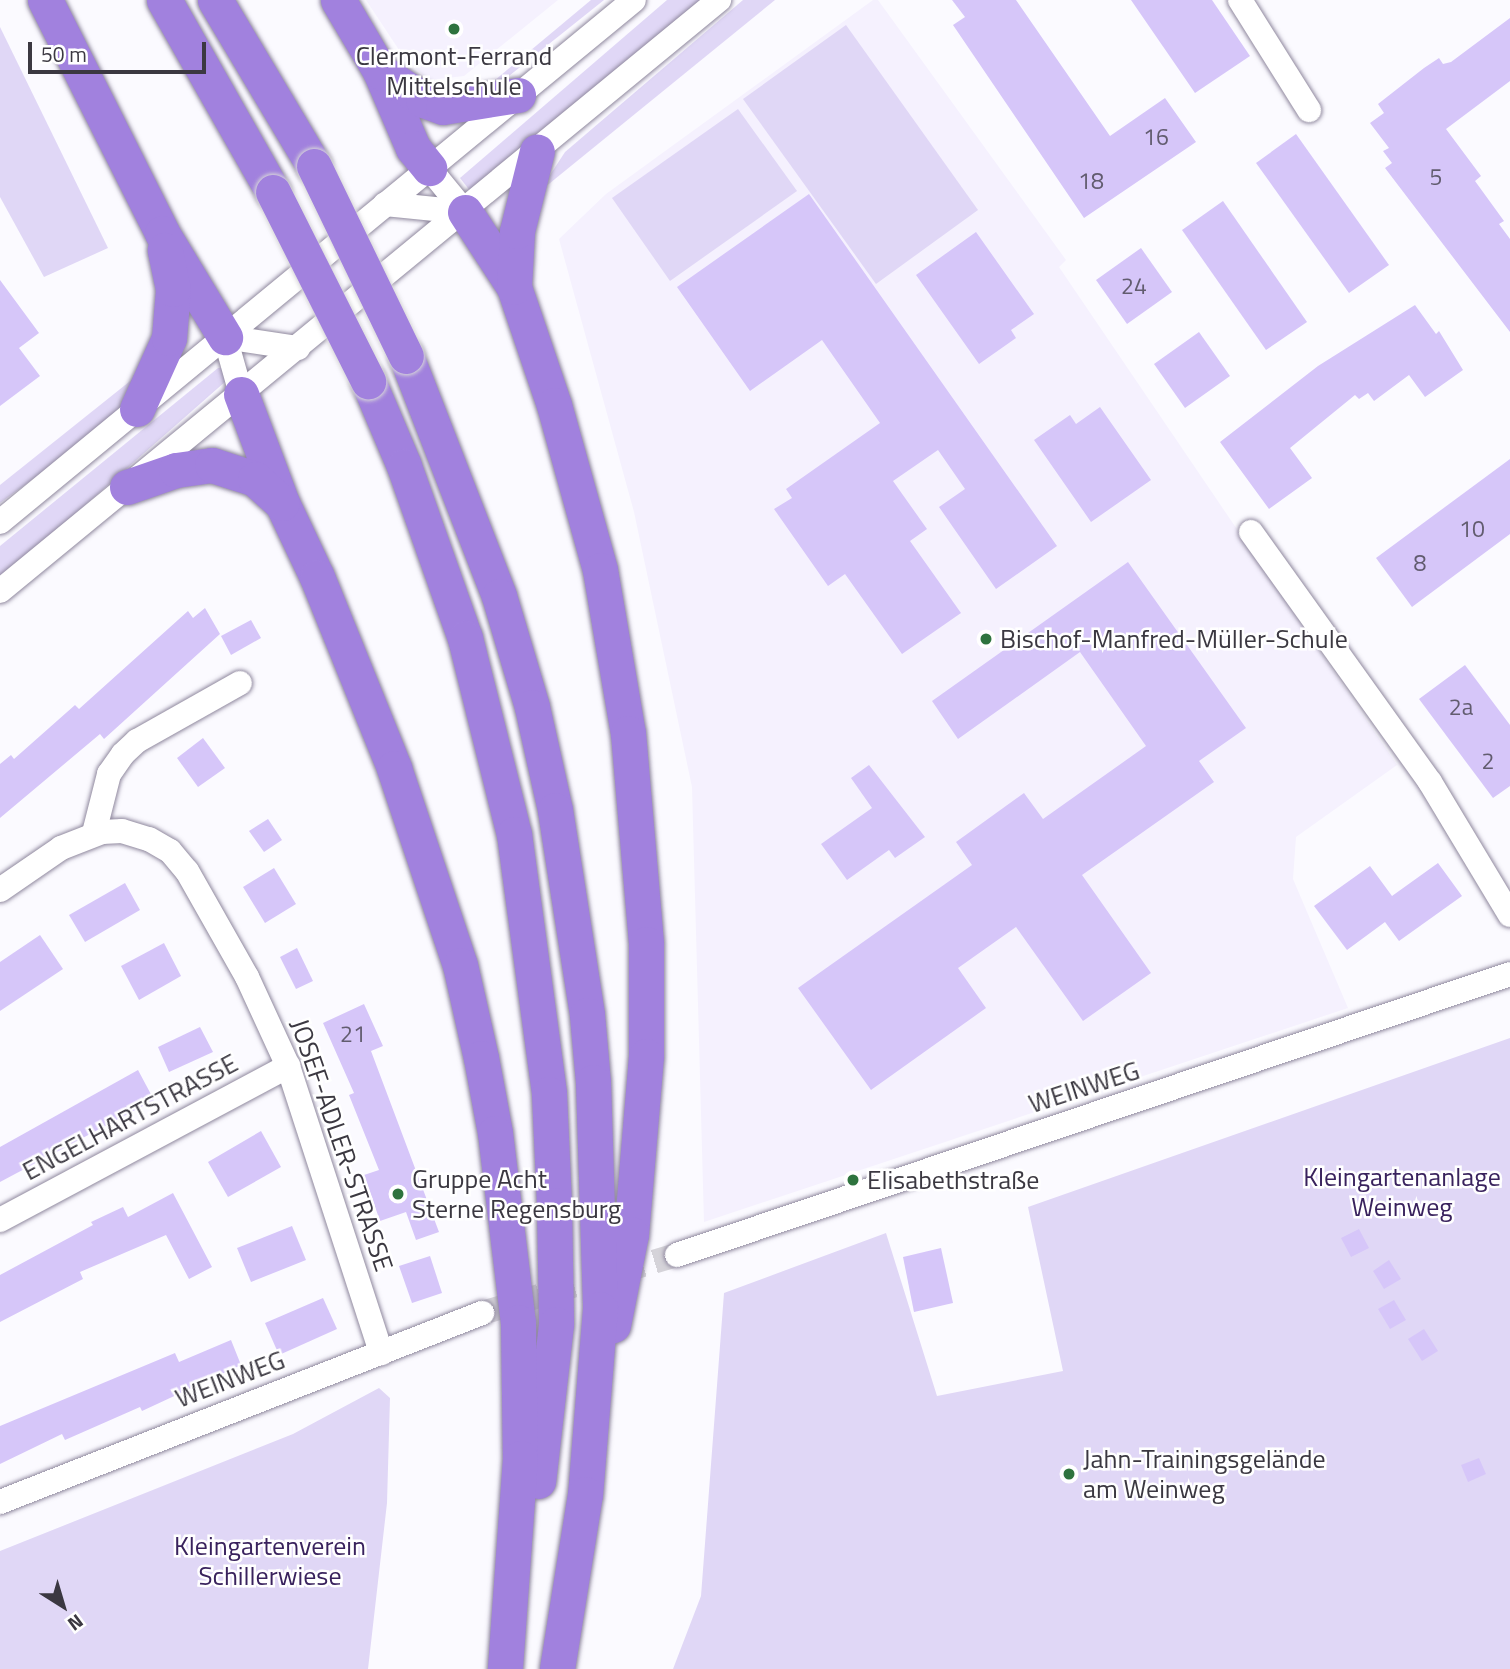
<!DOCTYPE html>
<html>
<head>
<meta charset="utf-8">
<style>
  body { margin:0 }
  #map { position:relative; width:1510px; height:1669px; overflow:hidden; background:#fbfaff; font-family:"Titillium Web",sans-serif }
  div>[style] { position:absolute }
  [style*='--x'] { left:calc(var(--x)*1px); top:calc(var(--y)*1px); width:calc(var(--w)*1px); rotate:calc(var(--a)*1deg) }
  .built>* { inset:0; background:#f5f1fe }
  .green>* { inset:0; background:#e0d7f6 }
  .building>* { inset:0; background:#d6c6f9 }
  .minor-tunnel>* { height:24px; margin-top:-12px; transform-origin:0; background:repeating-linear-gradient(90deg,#d5d3d9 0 24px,transparent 0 36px) }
  .roads { filter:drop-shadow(0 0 2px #8f889e) drop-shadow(0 0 2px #8f889e) }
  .minor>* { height:24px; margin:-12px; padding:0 12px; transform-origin:12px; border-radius:12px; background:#fff }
  .highway>* { height:35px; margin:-17.5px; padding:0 17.5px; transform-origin:17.5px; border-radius:17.5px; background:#a181de }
  .bridges { filter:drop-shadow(0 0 2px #d8d7d9) drop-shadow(0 0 2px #d8d7d9) }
  .highway-bridge>* { height:35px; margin:-17.5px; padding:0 17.5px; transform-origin:17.5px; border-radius:17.5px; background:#a181de }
  .dots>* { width:19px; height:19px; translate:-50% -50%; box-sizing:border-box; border:4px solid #fff; border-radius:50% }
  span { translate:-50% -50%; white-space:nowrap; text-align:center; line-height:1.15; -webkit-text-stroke:5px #fff; paint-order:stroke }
  .number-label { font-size:23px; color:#625c6f }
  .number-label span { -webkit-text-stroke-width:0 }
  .poi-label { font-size:26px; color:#3b3841 }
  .left { translate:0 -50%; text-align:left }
  .street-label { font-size:26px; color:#3b3841 }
  .park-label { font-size:26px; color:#39225d }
  .north { position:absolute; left:28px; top:1571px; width:70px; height:70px; -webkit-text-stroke:5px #fff; paint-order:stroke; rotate:143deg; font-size:19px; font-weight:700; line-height:28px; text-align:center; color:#3b3841 }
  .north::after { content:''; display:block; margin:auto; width:24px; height:32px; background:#3b3841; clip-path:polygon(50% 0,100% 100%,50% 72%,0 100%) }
  .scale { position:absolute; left:28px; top:42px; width:178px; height:32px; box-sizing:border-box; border:4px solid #3b3841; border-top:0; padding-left:9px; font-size:21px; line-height:24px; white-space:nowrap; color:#3b3841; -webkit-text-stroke:5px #fff; paint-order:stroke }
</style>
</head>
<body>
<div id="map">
  <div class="built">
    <div style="clip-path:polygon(366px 0,558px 0,464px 76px,429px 80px,405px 59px)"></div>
    <div style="clip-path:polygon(873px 0,878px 0,1066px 260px,1059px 267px,1397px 765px,1296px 837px,1293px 879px,1348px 1008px,704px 1222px,692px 787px,634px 512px,559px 239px,606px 194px)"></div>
  </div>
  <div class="green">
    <div style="clip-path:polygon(591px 0,604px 0,494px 88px,476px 96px)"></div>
    <div style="clip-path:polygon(667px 0,703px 0,471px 192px,460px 178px)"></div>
    <div style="clip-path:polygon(743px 0,775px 0,539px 192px,565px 152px)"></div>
    <div style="clip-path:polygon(846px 25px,978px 210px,876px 284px,743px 99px)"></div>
    <div style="clip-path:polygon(0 27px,108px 248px,44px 277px,0 197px)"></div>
    <div style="clip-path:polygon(738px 109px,797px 191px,670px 281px,612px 198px)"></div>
    <div style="clip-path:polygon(149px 366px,122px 406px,92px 436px,0 503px,0 485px)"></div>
    <div style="clip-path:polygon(218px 368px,224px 368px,226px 381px,0 580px,0 546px)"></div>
    <div style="clip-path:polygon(1510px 1038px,1510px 1669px,673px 1669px,701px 1596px,724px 1293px,886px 1233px,937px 1396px,1063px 1371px,1028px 1207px)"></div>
    <div style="clip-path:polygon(379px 1388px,390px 1398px,387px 1503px,368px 1669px,0 1669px,0 1551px,293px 1434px)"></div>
  </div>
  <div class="building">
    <div style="clip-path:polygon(952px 0,1016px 0,1110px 136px,1165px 98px,1196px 142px,1084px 218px,953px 25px,965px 17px)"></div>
    <div style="clip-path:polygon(1131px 0,1212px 0,1250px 56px,1195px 93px)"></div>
    <div style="clip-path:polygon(1510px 18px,1510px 81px,1446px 129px,1481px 176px,1475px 181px,1504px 221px,1499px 224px,1510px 239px,1510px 332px,1385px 168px,1392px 163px,1383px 151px,1389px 148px,1370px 123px,1384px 113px,1378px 104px,1424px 68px,1439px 58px,1443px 64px,1451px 62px)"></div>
    <div style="clip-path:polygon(1296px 134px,1389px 265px,1349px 293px,1256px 163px)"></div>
    <div style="clip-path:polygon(809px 194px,1057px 546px,996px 589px,939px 507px,965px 489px,938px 450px,893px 481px,927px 529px,910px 541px,961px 613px,902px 654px,845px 574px,828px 586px,774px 509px,792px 498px,786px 489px,880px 423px,822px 340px,750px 391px,677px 287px)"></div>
    <div style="clip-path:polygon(1223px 201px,1307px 322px,1266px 350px,1182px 230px)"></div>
    <div style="clip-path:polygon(976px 232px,1034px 314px,1011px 330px,1016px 338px,979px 364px,916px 275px)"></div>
    <div style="clip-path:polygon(1141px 248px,1172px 292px,1127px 324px,1096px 280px)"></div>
    <div style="clip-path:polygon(0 280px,39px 333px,19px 348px,40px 376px,0 406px)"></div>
    <div style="clip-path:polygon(1415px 305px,1436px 334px,1439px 331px,1463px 370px,1425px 397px,1409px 375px,1374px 401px,1368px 393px,1359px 399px,1355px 395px,1290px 448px,1312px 478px,1269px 509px,1220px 442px,1318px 366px)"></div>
    <div style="clip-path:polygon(1199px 332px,1230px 376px,1185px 408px,1154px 364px)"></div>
    <div style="clip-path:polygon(1100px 407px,1151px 480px,1091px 522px,1034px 440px,1070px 415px,1076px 424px)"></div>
    <div style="clip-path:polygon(1510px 459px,1510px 534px,1412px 607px,1376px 558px)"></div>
    <div style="clip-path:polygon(1128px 562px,1246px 728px,1199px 761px,1214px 782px,1082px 875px,1151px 973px,1083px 1021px,1016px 927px,958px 968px,986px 1008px,871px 1090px,798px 988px,972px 865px,956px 842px,1024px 793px,1043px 819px,1146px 746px,1080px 652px,958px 739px,932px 701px)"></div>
    <div style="clip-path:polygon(205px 608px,220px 634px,104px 739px,100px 734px,0 818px,0 764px,11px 755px,14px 759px,75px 705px,79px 709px,188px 611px,193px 618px)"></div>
    <div style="clip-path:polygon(251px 620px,261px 638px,231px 655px,221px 636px)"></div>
    <div style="clip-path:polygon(1465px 665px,1510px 725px,1510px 786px,1493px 798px,1419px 699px)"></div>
    <div style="clip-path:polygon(203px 738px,225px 768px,198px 787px,177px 758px)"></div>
    <div style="clip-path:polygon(869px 765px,925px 837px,895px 858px,889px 850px,847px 880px,821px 844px,872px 808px,851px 778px)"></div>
    <div style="clip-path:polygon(268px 819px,282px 840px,264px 852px,249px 831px)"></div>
    <div style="clip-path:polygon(1438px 863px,1462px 896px,1399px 941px,1385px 922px,1347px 950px,1314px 906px,1370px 866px,1392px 896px)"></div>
    <div style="clip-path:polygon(274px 868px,296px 904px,265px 923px,243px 887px)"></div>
    <div style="clip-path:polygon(125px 883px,140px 910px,85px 942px,69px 915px)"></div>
    <div style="clip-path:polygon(40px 935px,63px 969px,0 1011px,0 962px)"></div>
    <div style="clip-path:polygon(164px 943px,181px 976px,139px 1000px,121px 966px)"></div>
    <div style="clip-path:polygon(297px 948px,313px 981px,296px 989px,280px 957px)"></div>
    <div style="clip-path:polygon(364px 1004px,383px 1046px,371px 1051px,439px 1232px,416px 1240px,406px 1212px,380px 1221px,364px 1175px,379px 1170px,349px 1095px,354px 1093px,323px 1023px)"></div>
    <div style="clip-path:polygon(200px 1027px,213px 1052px,169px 1072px,158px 1047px)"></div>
    <div style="clip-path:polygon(138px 1070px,154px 1100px,0 1182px,0 1147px)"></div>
    <div style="clip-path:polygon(261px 1131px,281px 1167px,228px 1197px,208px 1162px)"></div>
    <div style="clip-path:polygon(173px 1193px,212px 1267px,189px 1279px,166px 1235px,80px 1272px,83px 1279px,0 1322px,0 1275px,93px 1225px,91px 1222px,123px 1207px,128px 1217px)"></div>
    <div style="clip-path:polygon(292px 1226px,306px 1260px,251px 1282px,237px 1248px)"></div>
    <div style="clip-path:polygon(1359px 1229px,1369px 1248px,1351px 1257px,1341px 1238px)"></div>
    <div style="clip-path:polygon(941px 1248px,953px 1303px,914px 1312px,903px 1257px)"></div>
    <div style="clip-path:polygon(430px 1256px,442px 1293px,412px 1303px,399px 1266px)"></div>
    <div style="clip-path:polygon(1389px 1260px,1401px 1279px,1384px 1289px,1373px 1271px)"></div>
    <div style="clip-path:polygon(323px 1298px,337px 1329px,279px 1355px,265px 1323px)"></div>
    <div style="clip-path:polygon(1394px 1300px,1406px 1320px,1390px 1329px,1378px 1309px)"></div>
    <div style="clip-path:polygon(1424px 1329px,1438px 1351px,1422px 1361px,1408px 1339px)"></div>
    <div style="clip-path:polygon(231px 1340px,241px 1365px,142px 1411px,140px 1407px,65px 1440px,62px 1434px,0 1464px,0 1426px,175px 1353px,179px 1362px)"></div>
    <div style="clip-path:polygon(1479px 1458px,1486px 1474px,1468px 1482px,1461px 1465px)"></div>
  </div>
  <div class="minor-tunnel">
    <div style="--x:482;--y:1313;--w:203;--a:-16.6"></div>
  </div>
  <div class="roads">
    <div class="minor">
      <div style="--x:1240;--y:0;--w:130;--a:57.9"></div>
      <div style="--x:429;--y:168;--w:57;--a:50.7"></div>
      <div style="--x:385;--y:204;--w:80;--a:5.7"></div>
      <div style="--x:225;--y:337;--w:74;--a:8.6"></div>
      <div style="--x:225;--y:337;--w:59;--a:74.3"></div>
      <div style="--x:0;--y:522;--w:821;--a:-39.47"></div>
      <div style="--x:1251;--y:532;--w:307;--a:54.4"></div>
      <div style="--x:1430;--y:782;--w:155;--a:59"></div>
      <div style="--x:0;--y:591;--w:931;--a:-39.42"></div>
      <div style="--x:94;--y:833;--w:61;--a:-75.7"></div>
      <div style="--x:109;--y:774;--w:24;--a:-55"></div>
      <div style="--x:123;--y:754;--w:19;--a:-43"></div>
      <div style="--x:137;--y:741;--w:118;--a:-29.4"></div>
      <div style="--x:0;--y:890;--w:74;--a:-34.5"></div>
      <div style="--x:61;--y:848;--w:44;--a:-21.3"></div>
      <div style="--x:102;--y:832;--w:20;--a:-3"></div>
      <div style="--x:122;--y:831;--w:28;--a:17"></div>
      <div style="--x:149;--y:839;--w:24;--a:30"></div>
      <div style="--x:170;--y:851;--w:26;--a:50"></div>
      <div style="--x:187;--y:871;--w:122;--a:60.5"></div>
      <div style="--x:247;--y:977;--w:98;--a:65.3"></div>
      <div style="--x:288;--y:1066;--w:302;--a:72"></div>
      <div style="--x:0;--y:1220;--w:327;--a:-28.1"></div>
      <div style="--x:677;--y:1255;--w:879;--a:-18.64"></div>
      <div style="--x:0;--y:1502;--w:518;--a:-21.41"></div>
    </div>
    <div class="highway">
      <div style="--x:45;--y:0;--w:261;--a:63.3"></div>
      <div style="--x:162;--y:233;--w:122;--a:58.8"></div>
      <div style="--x:164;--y:0;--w:221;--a:60.4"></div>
      <div style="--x:215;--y:0;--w:193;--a:59.2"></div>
      <div style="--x:338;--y:0;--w:82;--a:59.4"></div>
      <div style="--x:380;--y:71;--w:84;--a:66.8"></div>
      <div style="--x:413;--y:148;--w:26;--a:51"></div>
      <div style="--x:380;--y:71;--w:52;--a:34"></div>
      <div style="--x:423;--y:100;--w:21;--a:19"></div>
      <div style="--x:443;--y:107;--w:76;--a:-9.1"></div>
      <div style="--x:465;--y:212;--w:90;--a:56.8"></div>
      <div style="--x:514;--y:287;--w:125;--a:71.3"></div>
      <div style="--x:554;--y:405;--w:171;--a:74.4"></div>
      <div style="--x:600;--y:570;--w:165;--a:80.3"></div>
      <div style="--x:628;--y:733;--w:212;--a:85.1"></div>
      <div style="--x:646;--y:944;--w:112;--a:90"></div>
      <div style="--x:646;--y:1056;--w:179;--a:94.8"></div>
      <div style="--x:631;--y:1234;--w:93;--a:101.2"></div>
      <div style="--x:514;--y:287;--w:56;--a:-86.9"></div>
      <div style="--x:517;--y:231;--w:82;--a:-76"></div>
      <div style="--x:406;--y:356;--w:257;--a:68.8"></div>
      <div style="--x:499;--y:596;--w:116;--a:73.4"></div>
      <div style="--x:532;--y:707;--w:106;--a:77.4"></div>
      <div style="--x:555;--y:810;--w:207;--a:81.1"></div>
      <div style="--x:587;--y:1015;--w:67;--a:84.9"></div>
      <div style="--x:593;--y:1082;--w:227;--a:88.2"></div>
      <div style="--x:600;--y:1309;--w:186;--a:94.6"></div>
      <div style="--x:585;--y:1494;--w:177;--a:99.1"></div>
      <div style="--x:368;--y:381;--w:92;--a:67"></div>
      <div style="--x:404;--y:466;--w:182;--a:70.5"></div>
      <div style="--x:465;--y:638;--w:202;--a:76"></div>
      <div style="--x:514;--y:834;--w:262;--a:82.3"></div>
      <div style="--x:549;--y:1094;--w:111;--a:87.4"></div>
      <div style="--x:554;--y:1205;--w:119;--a:89"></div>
      <div style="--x:556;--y:1324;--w:158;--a:96.5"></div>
      <div style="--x:241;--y:394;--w:116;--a:69.4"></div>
      <div style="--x:282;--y:503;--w:82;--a:64.7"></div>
      <div style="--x:317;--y:577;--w:206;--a:68"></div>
      <div style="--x:394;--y:768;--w:208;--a:71.5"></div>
      <div style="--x:460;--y:965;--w:95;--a:77.3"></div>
      <div style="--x:481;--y:1058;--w:76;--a:79.4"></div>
      <div style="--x:495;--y:1133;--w:190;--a:83.1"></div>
      <div style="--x:518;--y:1322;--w:136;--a:89.2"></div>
      <div style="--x:520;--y:1458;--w:212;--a:94.1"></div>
      <div style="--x:137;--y:409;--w:78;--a:-65.7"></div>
      <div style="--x:169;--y:338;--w:49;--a:-85.3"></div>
      <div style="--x:173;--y:289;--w:40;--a:-102"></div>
      <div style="--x:127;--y:487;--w:52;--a:-19.1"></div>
      <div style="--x:176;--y:470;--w:36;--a:-8"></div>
      <div style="--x:212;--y:465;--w:45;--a:18"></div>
      <div style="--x:255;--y:479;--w:36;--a:42"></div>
    </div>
  </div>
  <div class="bridges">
    <div class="highway-bridge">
      <div style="--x:314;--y:166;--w:211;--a:64.2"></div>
      <div style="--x:273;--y:192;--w:212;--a:63.3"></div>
    </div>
  </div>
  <div class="dots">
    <div style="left:454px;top:29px;background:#2e733e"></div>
    <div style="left:986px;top:639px;background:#2e733e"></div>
    <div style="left:853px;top:1180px;background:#2e733e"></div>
    <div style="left:398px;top:1194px;background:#2e733e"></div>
    <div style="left:1069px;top:1474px;background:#2e733e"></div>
  </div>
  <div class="number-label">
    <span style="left:1156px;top:137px">16</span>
    <span style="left:1436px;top:177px">5</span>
    <span style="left:1091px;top:181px">18</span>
    <span style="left:1134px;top:286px">24</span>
    <span style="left:1472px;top:529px">10</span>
    <span style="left:1420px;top:563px">8</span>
    <span style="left:1461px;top:707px">2a</span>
    <span style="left:1488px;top:761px">2</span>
    <span style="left:353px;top:1034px">21</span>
  </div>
  <div class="poi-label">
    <span style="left:454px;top:71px">Clermont-Ferrand<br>Mittelschule</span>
    <span class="left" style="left:1000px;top:639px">Bischof-Manfred-Müller-Schule</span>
    <span class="left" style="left:412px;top:1194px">Gruppe Acht<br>Sterne Regensburg</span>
    <span class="left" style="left:867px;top:1180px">Elisabethstraße</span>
    <span class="left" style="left:1083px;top:1474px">Jahn-Trainingsgelände<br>am Weinweg</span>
  </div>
  <div class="street-label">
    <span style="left:1084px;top:1087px;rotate:-18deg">WEINWEG</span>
    <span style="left:130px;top:1117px;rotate:-28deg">ENGELHARTSTRASSE</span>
    <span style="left:342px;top:1145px;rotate:71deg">JOSEF-ADLER-STRASSE</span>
    <span style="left:230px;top:1379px;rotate:-21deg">WEINWEG</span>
  </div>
  <div class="park-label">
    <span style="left:1402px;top:1192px">Kleingartenanlage<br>Weinweg</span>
    <span style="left:270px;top:1561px">Kleingartenverein<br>Schillerwiese</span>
  </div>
  <div class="north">N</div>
  <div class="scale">50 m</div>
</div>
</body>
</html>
